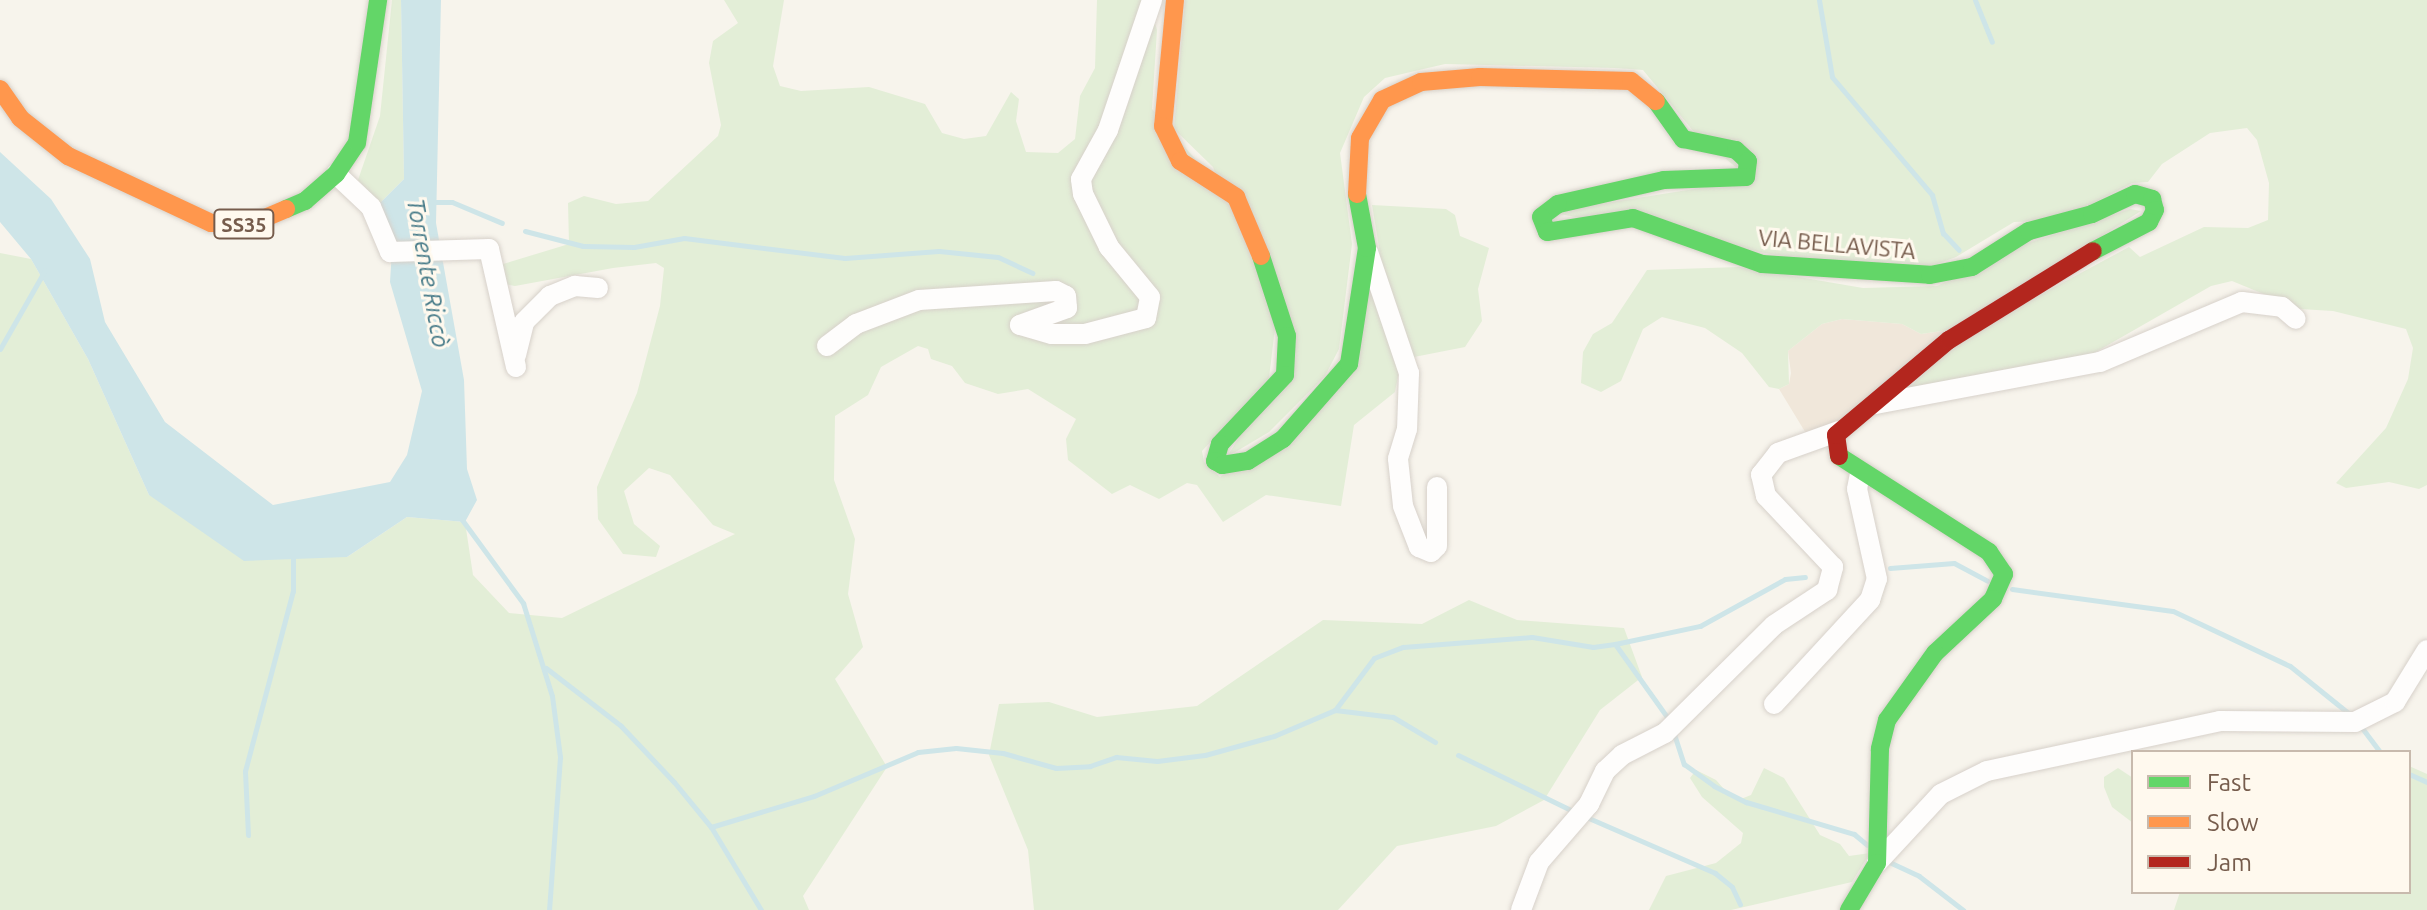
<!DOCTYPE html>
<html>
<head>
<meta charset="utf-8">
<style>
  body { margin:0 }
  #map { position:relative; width:2427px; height:910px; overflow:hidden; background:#f7f4ec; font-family:Ubuntu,sans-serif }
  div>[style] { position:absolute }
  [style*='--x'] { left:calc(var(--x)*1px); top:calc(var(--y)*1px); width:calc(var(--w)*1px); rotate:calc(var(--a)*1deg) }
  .residential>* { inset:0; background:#f0e7da }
  .green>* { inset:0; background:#e3eed7 }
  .water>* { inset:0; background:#cee5e8 }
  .stream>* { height:5px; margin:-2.5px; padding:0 2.5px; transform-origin:2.5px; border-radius:2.5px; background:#cee5e8 }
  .roads { filter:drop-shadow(0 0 2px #d7d1ca) drop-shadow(0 0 2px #d7d1ca) }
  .street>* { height:20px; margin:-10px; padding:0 10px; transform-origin:10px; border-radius:10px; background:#fefdfc }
  .fast>* { height:18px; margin:-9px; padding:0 9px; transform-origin:9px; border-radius:9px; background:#63d668 }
  .slow>* { height:18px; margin:-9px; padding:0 9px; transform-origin:9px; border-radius:9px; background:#ff974d }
  .jam>* { height:18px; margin:-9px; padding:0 9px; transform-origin:9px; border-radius:9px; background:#b3261e }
  span { translate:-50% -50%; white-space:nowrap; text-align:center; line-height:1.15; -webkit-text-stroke:6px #fff9ee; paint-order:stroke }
  .shield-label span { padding:2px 6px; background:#fff9ee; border:2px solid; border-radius:6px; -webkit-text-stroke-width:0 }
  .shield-label { font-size:20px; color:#765c4c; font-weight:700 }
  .street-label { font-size:22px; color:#765c4c }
  .water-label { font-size:24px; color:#467a88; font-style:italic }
  .legend { position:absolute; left:2131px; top:750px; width:280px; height:144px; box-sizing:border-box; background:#fff9ee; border:2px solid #c8baad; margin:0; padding:10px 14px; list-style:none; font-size:24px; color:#765c4c }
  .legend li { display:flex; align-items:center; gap:16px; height:40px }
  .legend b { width:40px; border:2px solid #c8baad }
</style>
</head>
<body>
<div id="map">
  <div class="residential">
    <div style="clip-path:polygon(1842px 319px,1902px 324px,1921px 334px,1956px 329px,1835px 423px,1807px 435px,1779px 389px,1789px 384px,1791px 373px,1788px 351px,1822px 324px)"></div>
  </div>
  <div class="green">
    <div style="clip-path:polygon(392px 0,401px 0,404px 179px,380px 203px,358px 180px,380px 116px)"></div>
    <div style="clip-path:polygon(724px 0,784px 0,773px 66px,780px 86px,801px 91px,869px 87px,925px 104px,942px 133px,964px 139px,986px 136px,1011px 92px,1019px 99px,1016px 121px,1026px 152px,1058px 153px,1075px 139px,1080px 96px,1095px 68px,1097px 0,1148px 0,1157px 30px,1152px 109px,1240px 211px,1275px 328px,1269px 378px,1202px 451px,1204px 462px,1220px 477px,1331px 399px,1380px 253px,1372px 205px,1446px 209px,1455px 215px,1460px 236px,1489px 248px,1478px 289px,1482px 321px,1465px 347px,1414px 357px,1399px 371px,1395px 392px,1354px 425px,1341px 506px,1266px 495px,1223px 522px,1197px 485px,1187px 483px,1159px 499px,1130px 485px,1112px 494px,1068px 460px,1066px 439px,1076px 419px,1028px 389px,998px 394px,965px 383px,952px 366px,931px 359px,928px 349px,918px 346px,881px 367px,868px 395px,835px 416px,834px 480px,855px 539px,848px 594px,863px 647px,835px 679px,887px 767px,803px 896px,809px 910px,0 910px,0 253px,31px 259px,88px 359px,149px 495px,347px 557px,407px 517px,465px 522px,473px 575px,509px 613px,562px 618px,735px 534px,713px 525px,670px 475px,649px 468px,624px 491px,634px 524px,660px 546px,656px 557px,623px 554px,598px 519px,597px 487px,637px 393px,660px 306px,664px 268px,656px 263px,613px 268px,515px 286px,504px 284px,503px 264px,569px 244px,568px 203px,584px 196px,616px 204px,648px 201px,718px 136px,721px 125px,709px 63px,713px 41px,738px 23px)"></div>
    <div style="clip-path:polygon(1185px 0,2427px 0,2427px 485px,2419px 489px,2389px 482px,2346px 488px,2336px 483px,2386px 428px,2408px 379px,2413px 348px,2406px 329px,2333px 311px,2300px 309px,2232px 281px,2211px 286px,2080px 361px,1908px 389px,1958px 339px,2129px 247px,2140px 257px,2204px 227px,2248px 228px,2268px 220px,2269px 183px,2257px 140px,2247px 128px,2210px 133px,2162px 164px,2148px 182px,2132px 183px,2061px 220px,2014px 222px,1956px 257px,1929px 267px,1845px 268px,1549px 212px,1751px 180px,1694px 132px,1643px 70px,1615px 68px,1445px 64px,1385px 78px,1364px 97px,1340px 153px,1352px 244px,1339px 349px,1325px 376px,1269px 432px,1227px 457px,1289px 356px,1213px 167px,1174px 129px)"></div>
    <div style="clip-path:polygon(2130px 209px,2141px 211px,1956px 329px,1921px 334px,1902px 324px,1842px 319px,1822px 324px,1788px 351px,1789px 384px,1779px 389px,1769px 387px,1742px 353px,1705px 328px,1662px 317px,1643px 329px,1621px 381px,1601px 392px,1581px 383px,1583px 352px,1593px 334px,1612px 323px,1647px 270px,1739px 267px,1863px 288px,1937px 286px,2025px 244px)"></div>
    <div style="clip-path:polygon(1469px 600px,1517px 620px,1624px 628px,1642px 677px,1600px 710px,1544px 800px,1496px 826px,1397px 846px,1338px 910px,1034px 910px,1028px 850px,989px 755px,999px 704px,1049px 702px,1097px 717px,1197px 706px,1323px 620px,1422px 624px)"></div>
    <div style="clip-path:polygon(2409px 766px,2427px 774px,2427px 910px,2174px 910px,2180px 892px,2409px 892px)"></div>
    <div style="clip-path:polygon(1764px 768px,1784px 778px,1820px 835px,1840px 844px,1849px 856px,1870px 853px,1852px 882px,1731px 910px,1649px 910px,1666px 876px,1716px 863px,1741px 843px,1743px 833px,1702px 797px,1690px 778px,1696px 770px,1716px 780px,1731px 797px,1741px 799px,1751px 795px)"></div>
    <div style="clip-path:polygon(2118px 768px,2133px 778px,2133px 823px,2112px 807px,2104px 787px,2104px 777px)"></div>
  </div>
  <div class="water">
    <div style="clip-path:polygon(401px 0,441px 0,436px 223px,464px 380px,467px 469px,477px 500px,465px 522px,407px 517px,347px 557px,244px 561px,149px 495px,88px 359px,31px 259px,0 222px,0 152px,51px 199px,90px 259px,105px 322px,165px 422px,273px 505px,390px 482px,407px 455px,422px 391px,390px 282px,393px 234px,380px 203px,404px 179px)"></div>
  </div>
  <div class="stream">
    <div style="--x:1819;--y:0;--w:78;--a:80.4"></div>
    <div style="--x:1832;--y:77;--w:155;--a:49.7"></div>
    <div style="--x:1932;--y:195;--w:40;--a:74"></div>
    <div style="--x:1943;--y:233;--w:23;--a:47"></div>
    <div style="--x:1975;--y:0;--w:45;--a:68"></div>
    <div style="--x:432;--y:202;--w:20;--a:0"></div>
    <div style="--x:452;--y:202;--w:54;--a:22.8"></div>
    <div style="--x:525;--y:231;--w:60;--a:14.5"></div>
    <div style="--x:583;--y:246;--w:51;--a:1.1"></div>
    <div style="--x:634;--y:247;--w:51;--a:-10.2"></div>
    <div style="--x:684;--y:238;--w:162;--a:7.1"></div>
    <div style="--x:845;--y:258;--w:94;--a:-4.3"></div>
    <div style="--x:939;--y:251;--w:59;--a:5.8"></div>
    <div style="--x:998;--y:257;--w:38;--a:25"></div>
    <div style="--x:0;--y:349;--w:91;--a:-60.3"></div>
    <div style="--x:460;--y:517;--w:107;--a:53.8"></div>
    <div style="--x:523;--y:603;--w:97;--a:72.7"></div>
    <div style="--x:552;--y:696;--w:62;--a:82.5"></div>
    <div style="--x:560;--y:757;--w:153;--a:94.1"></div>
    <div style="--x:1890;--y:568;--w:64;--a:-4.5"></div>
    <div style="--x:1954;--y:563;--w:38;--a:28"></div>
    <div style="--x:2012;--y:589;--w:162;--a:7.8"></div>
    <div style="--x:2173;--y:611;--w:129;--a:25.2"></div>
    <div style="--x:2290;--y:666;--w:80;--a:38.9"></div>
    <div style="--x:1615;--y:644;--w:95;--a:54.5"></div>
    <div style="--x:546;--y:668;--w:95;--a:37.7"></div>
    <div style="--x:621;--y:726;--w:77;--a:46.6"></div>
    <div style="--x:674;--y:782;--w:58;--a:50.6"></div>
    <div style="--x:711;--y:827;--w:97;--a:58.9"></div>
    <div style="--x:1335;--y:710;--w:58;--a:6.9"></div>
    <div style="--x:1393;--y:717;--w:49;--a:30.8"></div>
    <div style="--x:2359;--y:724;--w:35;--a:53"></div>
    <div style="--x:1674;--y:734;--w:32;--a:72"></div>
    <div style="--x:1684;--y:764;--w:37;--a:36"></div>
    <div style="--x:1714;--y:786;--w:36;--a:27"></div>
    <div style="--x:1746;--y:802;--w:113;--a:16.5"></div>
    <div style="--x:1854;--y:834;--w:17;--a:40"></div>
    <div style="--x:1458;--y:755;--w:130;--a:26"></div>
    <div style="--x:2409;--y:774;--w:20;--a:24"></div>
    <div style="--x:1584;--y:816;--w:143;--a:23.5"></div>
    <div style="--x:1715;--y:873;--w:22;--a:39"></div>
    <div style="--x:1732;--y:887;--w:19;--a:65"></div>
    <div style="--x:711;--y:827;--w:108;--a:-16.8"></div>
    <div style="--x:814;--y:796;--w:113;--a:-22.9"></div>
    <div style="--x:918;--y:752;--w:38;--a:-6"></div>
    <div style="--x:956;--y:748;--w:47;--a:6.1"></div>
    <div style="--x:1003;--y:753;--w:55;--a:15.8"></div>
    <div style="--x:1056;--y:768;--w:34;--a:-3"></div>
    <div style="--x:1090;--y:766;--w:28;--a:-19"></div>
    <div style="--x:1116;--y:757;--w:41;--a:5.6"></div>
    <div style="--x:1157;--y:761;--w:48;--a:-7.1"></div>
    <div style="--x:1205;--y:755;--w:72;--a:-15.4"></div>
    <div style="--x:1274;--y:736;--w:66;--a:-23.1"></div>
    <div style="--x:1335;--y:710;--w:65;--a:-53.1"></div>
    <div style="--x:1374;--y:658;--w:31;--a:-21"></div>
    <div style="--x:1403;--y:647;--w:129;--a:-4.4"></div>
    <div style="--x:1532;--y:637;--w:62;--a:9.3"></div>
    <div style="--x:1593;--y:647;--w:22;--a:-8"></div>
    <div style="--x:1615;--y:644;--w:87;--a:-12"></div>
    <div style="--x:1700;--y:626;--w:97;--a:-28.9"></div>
    <div style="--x:1785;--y:579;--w:20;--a:-6"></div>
    <div style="--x:248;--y:835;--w:64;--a:-92.7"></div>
    <div style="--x:245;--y:771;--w:186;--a:-75.1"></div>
    <div style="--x:293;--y:591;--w:37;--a:-90"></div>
    <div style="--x:1887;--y:861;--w:35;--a:25"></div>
    <div style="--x:1919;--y:876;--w:56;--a:37.7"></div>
  </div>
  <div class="roads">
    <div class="street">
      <div style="--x:336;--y:174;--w:48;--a:43.3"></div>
      <div style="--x:371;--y:207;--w:49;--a:67.1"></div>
      <div style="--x:390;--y:252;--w:99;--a:-1.7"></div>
      <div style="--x:489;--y:249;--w:121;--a:77.1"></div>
      <div style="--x:1368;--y:252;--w:128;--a:71.3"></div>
      <div style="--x:1409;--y:373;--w:56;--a:92"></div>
      <div style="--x:1407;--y:429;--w:31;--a:107"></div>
      <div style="--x:1398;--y:459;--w:47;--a:83.9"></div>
      <div style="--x:1403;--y:506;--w:44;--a:68.7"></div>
      <div style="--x:1419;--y:547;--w:13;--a:23"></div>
      <div style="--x:1431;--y:552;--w:8;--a:-45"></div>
      <div style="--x:1437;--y:546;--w:59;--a:-90"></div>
      <div style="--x:827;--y:346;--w:36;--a:-37"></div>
      <div style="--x:856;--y:324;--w:67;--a:-20.9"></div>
      <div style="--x:919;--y:300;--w:137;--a:-3.8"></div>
      <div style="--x:1056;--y:291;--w:11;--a:27"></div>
      <div style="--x:1066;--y:296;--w:12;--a:85"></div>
      <div style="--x:1067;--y:308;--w:50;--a:160.1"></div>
      <div style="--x:1020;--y:325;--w:33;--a:16"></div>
      <div style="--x:1052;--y:334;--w:33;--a:0"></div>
      <div style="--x:1085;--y:334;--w:63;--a:-14.7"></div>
      <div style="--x:1146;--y:318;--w:21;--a:-79"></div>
      <div style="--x:1150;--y:297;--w:65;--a:-129.4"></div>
      <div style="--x:1109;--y:247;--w:59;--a:-116.1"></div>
      <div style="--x:1083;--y:194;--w:15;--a:-98"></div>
      <div style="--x:1081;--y:179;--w:56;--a:-61.1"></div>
      <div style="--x:1108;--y:130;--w:137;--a:-71.3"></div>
      <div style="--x:516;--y:355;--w:34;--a:-76"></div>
      <div style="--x:524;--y:322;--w:37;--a:-45"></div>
      <div style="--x:550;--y:296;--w:27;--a:-22"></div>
      <div style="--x:575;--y:286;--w:23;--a:5"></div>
      <div style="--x:1875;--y:404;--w:229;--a:-10.6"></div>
      <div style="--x:2100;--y:362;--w:154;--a:-22.9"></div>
      <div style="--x:2242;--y:302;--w:40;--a:7.1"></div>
      <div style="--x:2282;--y:307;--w:18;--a:41"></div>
      <div style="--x:1774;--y:704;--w:142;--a:-47.3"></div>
      <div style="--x:1870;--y:600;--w:22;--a:-72"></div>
      <div style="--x:1877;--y:579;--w:92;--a:-102.5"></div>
      <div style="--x:1857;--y:489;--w:16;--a:-79"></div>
      <div style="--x:1877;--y:863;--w:94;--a:-47.2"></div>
      <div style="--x:1941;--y:794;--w:51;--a:-26.6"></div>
      <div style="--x:1987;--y:771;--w:238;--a:-12.1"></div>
      <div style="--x:2220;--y:721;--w:135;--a:0.4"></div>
      <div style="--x:2355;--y:722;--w:45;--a:-26.6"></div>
      <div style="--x:2395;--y:702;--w:61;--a:-58.4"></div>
      <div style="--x:1521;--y:910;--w:51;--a:-69.4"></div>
      <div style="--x:1539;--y:862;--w:77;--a:-49.2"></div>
      <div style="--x:1589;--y:804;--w:37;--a:-64"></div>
      <div style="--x:1605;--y:771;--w:23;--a:-43"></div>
      <div style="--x:1622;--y:755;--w:48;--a:-27.1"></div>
      <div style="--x:1665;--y:733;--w:153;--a:-44.7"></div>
      <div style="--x:1774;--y:625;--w:64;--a:-33.4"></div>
      <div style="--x:1827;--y:590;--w:24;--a:-75"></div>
      <div style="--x:1833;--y:567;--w:98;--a:-133.3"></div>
      <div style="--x:1766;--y:496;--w:22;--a:-103"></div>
      <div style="--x:1761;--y:475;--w:28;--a:-52"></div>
      <div style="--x:1778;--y:453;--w:65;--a:-19.8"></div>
    </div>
    <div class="fast">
      <div style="--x:1656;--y:101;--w:47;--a:54.6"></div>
      <div style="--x:1683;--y:139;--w:54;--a:11.7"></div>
      <div style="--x:1736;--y:150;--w:16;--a:43"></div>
      <div style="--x:1748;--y:161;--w:16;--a:97"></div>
      <div style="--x:1746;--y:177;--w:82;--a:177.9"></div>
      <div style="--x:1664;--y:180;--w:109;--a:167.2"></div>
      <div style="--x:1558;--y:204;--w:21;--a:143"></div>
      <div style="--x:1541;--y:217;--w:16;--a:68"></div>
      <div style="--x:1547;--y:232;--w:87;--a:-9.2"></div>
      <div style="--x:1633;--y:218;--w:137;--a:19.6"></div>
      <div style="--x:1762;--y:264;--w:168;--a:3.7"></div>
      <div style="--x:1930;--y:275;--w:43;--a:-10.8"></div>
      <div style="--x:1972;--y:267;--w:67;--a:-32.3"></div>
      <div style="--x:2029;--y:231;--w:65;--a:-15.1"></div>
      <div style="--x:2092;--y:214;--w:47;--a:-24.9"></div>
      <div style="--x:2135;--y:194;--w:18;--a:16"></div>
      <div style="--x:2152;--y:199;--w:11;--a:75"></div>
      <div style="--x:2155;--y:210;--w:13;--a:117"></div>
      <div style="--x:2149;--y:222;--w:63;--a:152.6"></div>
      <div style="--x:286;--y:209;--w:21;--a:-23"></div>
      <div style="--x:305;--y:201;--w:41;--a:-41.1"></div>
      <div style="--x:336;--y:174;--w:37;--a:-56"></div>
      <div style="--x:357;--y:143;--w:145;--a:-81.6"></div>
      <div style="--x:1261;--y:256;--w:84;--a:72"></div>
      <div style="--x:1287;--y:336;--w:39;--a:93"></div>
      <div style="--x:1285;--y:375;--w:95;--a:133.3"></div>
      <div style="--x:1220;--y:444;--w:18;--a:106"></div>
      <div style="--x:1215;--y:461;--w:8;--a:30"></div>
      <div style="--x:1222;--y:465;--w:26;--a:-9"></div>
      <div style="--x:1248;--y:461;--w:41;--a:-32.2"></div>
      <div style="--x:1283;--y:439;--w:100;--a:-48.7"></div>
      <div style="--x:1349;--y:364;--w:117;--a:-81.2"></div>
      <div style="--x:1367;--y:248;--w:55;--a:-100.5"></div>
      <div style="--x:1839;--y:456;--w:178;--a:32.6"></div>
      <div style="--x:1989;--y:552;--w:27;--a:56"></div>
      <div style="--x:2004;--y:574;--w:27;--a:114"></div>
      <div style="--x:1993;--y:599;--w:79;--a:137"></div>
      <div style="--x:1935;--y:653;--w:82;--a:125.6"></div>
      <div style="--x:1887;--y:720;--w:30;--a:104"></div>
      <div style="--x:1880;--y:749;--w:114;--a:91.5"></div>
      <div style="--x:1877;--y:863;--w:55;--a:120.8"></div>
    </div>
    <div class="slow">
      <div style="--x:1175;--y:0;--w:127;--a:95.4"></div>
      <div style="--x:1163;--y:126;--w:39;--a:64"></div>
      <div style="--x:1180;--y:161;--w:67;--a:32.7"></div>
      <div style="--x:1236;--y:197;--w:64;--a:67"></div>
      <div style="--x:0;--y:89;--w:35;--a:55"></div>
      <div style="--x:20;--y:118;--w:61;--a:38.4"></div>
      <div style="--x:68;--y:156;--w:158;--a:25.1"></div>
      <div style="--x:211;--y:223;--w:42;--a:0"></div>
      <div style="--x:253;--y:223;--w:36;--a:-23"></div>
      <div style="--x:1357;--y:194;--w:56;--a:-86.9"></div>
      <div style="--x:1360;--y:138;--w:44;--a:-59.9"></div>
      <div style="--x:1382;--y:100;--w:43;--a:-24.8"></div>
      <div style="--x:1421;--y:82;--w:59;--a:-4.8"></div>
      <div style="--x:1480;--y:77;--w:151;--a:1.5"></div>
      <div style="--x:1631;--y:81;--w:32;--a:39"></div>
    </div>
    <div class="jam">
      <div style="--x:1839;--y:456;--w:21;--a:-98"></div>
      <div style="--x:1836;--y:435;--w:148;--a:-40.1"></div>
      <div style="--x:1949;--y:340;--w:169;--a:-31.7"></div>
    </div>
  </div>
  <div class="shield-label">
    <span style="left:244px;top:224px">SS35</span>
  </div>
  <div class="street-label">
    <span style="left:1837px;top:244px;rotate:5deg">VIA BELLAVISTA</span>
  </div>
  <div class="water-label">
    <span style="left:428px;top:273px;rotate:80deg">Torrente Riccò</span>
  </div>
  <ul class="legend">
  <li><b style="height:10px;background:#63d668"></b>Fast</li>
  <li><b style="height:10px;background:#ff974d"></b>Slow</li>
  <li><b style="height:10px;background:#b3261e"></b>Jam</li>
  </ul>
</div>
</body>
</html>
